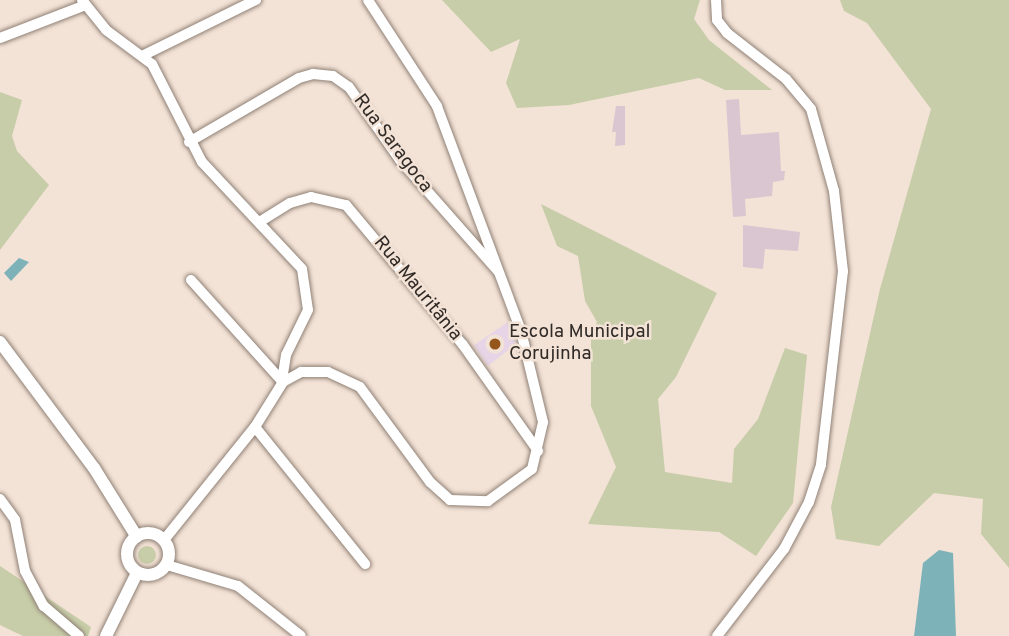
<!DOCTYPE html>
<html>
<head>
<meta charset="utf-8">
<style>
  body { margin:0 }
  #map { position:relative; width:1009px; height:636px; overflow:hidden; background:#f3e2d6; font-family:Overpass,sans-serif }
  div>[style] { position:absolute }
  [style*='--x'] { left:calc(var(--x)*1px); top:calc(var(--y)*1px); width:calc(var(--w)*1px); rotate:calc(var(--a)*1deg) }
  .education>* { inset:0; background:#e7d5e7 }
  .green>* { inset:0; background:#c7cda8 }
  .round { border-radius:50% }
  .water>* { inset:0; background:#7eb2b9 }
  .building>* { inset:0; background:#d9c6d0 }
  .roads { filter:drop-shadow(0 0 2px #908176) drop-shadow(0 0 2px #908176) }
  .minor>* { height:10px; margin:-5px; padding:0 5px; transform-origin:5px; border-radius:5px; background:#fff }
  .tertiary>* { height:12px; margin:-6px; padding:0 6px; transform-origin:6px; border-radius:6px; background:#fff }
  .tertiary>.ring { margin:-6px; padding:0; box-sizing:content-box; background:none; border:12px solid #fff; border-radius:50% }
  .dots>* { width:19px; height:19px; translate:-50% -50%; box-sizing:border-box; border:4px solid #f3e2d6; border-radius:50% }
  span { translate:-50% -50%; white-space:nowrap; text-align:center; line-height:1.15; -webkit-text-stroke:5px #f3e2d6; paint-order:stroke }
  .street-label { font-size:19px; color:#312b27 }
  .poi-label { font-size:19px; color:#312b27 }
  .left { translate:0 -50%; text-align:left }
</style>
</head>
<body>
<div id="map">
  <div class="education">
    <div style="clip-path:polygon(508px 322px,516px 344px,488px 366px,474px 345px)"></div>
  </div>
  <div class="green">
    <div style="clip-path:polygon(442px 0,700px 0,694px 19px,709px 40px,772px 90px,725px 90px,699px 78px,569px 105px,517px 108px,506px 83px,520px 39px,491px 52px)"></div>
    <div style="clip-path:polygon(840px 0,1009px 0,1009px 568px,981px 534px,983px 499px,934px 493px,879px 546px,836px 539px,831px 507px,880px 289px,931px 109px,867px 23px,844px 11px)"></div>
    <div style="clip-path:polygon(0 92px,22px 100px,12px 136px,17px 151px,49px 185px,0 250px)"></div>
    <div style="clip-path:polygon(541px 204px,717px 293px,676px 377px,658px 399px,665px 472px,732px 483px,734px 449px,758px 419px,785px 348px,807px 355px,793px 503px,756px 556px,719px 532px,588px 524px,616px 467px,591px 406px,591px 337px,597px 322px,585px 301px,578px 256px,557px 246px)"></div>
    <div class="round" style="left:138px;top:546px;width:18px;height:18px"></div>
    <div style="clip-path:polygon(0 566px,91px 627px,88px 636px,23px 636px,0 625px)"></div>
  </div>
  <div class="water">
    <div style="clip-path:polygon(19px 258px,29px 262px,11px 281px,4px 273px)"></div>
    <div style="clip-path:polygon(939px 550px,953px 553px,956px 636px,914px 636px,923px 563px)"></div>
  </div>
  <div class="building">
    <div style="clip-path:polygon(739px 99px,741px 135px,779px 132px,781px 171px,785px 171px,784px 180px,773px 182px,772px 196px,745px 199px,746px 216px,733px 217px,726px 100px)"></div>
    <div style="clip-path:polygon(616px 106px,625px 106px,625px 145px,615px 146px,616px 132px,612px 132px)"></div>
    <div style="clip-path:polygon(743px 225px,800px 232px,798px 251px,765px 249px,763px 269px,743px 267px)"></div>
  </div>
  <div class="roads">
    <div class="minor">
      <div style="--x:82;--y:0;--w:38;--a:51"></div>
      <div style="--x:106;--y:30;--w:57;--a:36.5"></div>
      <div style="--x:152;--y:64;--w:110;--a:63"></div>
      <div style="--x:202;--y:162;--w:146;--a:46.9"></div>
      <div style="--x:302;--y:269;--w:41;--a:81.7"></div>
      <div style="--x:308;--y:310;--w:50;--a:116.1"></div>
      <div style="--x:286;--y:355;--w:25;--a:99"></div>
      <div style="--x:716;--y:0;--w:20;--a:87"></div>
      <div style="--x:717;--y:20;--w:16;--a:52"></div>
      <div style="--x:727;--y:33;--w:75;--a:37.9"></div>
      <div style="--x:786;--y:79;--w:39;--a:50"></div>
      <div style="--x:811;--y:109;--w:85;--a:74.3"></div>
      <div style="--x:834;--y:191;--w:81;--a:83.6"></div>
      <div style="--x:843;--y:271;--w:195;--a:96.5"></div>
      <div style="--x:821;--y:465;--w:39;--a:108"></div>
      <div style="--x:809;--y:502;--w:53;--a:118"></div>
      <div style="--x:784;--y:549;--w:110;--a:127.6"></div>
      <div style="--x:0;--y:38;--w:89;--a:-21.1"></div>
      <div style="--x:144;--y:55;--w:125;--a:-26.2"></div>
      <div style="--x:189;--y:142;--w:127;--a:-30.2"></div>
      <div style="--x:299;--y:78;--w:15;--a:-16"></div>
      <div style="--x:313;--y:74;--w:20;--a:6"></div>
      <div style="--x:333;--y:76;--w:19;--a:35"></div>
      <div style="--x:349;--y:87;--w:89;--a:55.1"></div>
      <div style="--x:400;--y:160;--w:148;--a:48.6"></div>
      <div style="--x:261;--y:221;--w:34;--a:-32"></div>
      <div style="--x:290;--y:203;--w:22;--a:-16"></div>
      <div style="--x:311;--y:197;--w:36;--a:13"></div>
      <div style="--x:346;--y:205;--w:182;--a:50.1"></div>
      <div style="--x:463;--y:345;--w:130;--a:54.7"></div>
      <div style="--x:191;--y:280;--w:137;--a:48"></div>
      <div style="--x:255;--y:427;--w:176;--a:51.2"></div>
      <div style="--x:0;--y:499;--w:26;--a:54"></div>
      <div style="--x:15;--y:520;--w:52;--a:78.9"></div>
      <div style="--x:25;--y:571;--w:40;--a:62"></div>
      <div style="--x:44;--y:606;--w:46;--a:40.6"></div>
      <div style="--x:164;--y:540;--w:145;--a:-51.2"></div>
      <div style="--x:255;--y:427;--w:53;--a:-58.1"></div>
      <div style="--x:283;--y:382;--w:21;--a:-29"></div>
      <div style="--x:301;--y:372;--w:27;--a:0"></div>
      <div style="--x:328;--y:372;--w:35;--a:25"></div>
      <div style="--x:360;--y:387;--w:118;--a:53.6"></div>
      <div style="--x:430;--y:482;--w:27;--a:42"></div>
      <div style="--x:450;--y:500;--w:38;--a:2"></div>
      <div style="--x:488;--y:501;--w:54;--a:-36"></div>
      <div style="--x:532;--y:469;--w:48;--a:-76.8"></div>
      <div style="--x:543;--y:422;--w:94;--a:-103.6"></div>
      <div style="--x:521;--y:331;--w:240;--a:-110.5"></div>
      <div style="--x:437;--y:106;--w:126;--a:-123.1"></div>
      <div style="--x:167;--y:565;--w:74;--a:16.5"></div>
      <div style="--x:238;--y:586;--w:80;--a:38.4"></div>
    </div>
    <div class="tertiary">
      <div style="--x:0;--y:342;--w:157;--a:53.3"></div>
      <div style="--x:94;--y:468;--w:81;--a:58.1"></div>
      <div class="ring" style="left:127px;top:533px;width:30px;height:30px"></div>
      <div style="--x:106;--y:636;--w:70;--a:-63.8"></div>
    </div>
  </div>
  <div class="dots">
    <div style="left:495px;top:344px;background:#94561a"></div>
  </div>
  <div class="street-label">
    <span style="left:392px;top:144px;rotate:53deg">Rua Saragoca</span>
    <span style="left:417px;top:289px;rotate:51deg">Rua Mauritânia</span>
  </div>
  <div class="poi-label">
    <span class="left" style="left:509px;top:344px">Escola Municipal<br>Corujinha</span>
  </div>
</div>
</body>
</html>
